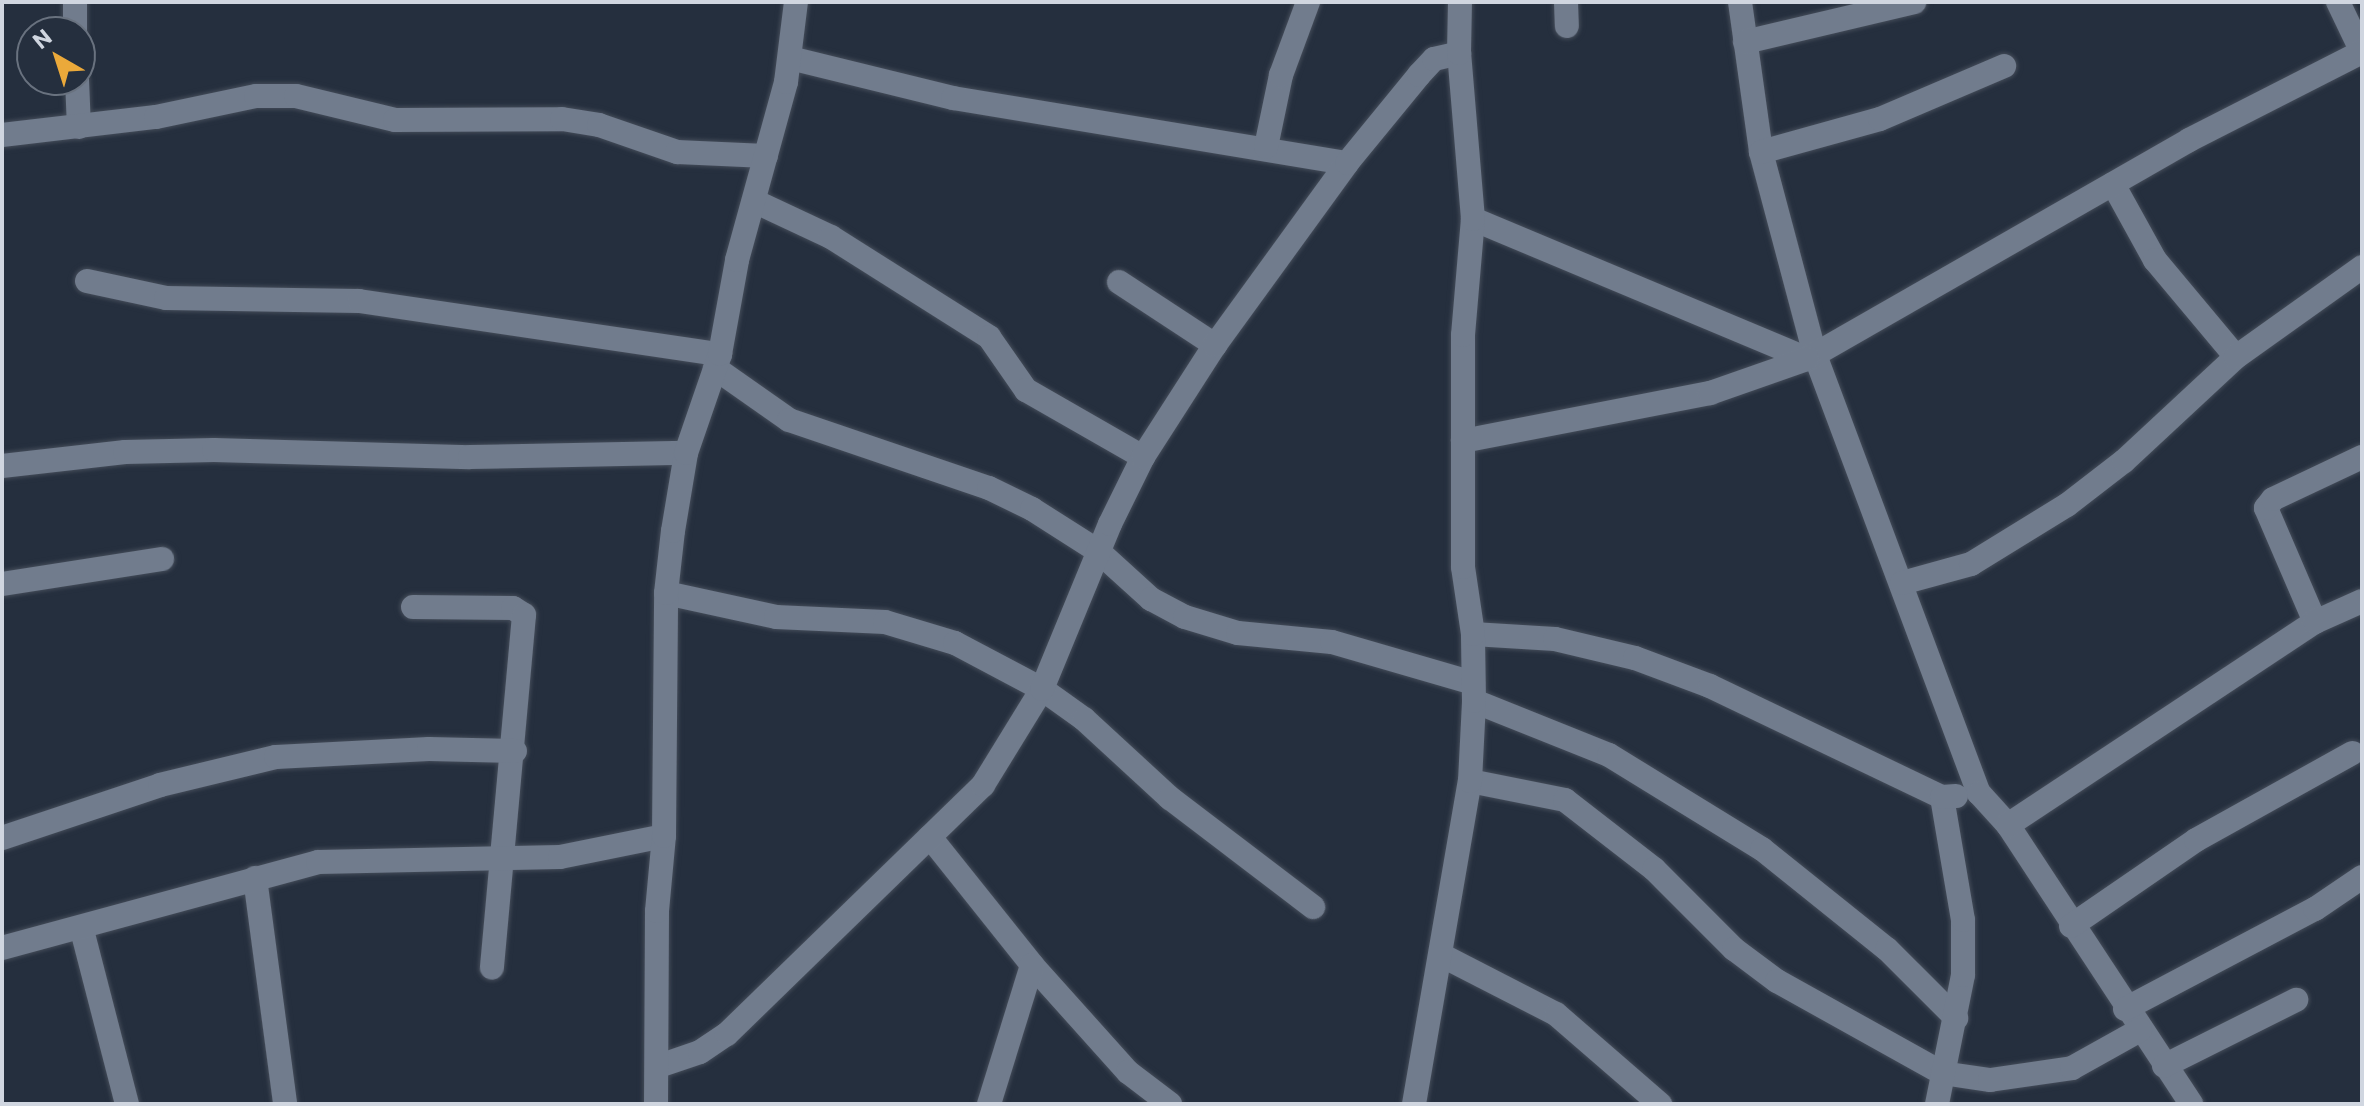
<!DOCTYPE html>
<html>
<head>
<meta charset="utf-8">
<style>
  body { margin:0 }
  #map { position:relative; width:2364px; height:1106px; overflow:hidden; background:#252f3e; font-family:Commissioner,sans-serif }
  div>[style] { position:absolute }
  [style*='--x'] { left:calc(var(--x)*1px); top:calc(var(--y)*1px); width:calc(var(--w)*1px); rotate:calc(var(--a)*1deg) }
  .roads { filter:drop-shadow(0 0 2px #444c59) drop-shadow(0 0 2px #444c59) }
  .minor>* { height:24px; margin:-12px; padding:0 12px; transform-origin:12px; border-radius:12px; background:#717c8d }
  span { translate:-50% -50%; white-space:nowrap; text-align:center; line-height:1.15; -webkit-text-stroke:8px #252f3e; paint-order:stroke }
  .frame { position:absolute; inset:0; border:4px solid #d0d6e0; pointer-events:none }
  .north { position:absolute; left:16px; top:16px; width:80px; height:80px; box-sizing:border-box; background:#252f3e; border:2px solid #69727f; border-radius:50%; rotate:321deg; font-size:22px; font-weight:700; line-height:32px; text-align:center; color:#d0d6e0 }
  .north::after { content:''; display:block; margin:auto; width:28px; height:36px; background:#eba93a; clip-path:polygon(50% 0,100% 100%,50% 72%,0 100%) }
</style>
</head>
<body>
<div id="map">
  <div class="roads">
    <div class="minor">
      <div style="--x:75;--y:2;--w:30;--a:90"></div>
      <div style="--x:1566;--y:2;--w:24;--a:88"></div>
      <div style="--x:1740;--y:2;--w:151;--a:82"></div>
      <div style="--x:1761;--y:152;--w:210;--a:75.1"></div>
      <div style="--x:1815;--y:355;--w:468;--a:69.5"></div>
      <div style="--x:1979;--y:793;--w:43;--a:47.8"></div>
      <div style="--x:2008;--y:825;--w:334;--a:56.7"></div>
      <div style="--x:2338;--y:2;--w:55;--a:64.4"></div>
      <div style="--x:1745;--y:42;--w:174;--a:-13.3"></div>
      <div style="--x:790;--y:58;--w:168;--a:13.8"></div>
      <div style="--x:953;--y:98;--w:399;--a:9.4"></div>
      <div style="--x:77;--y:80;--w:47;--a:87.6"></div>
      <div style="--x:2;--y:135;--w:155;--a:-6.7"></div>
      <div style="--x:156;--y:117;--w:102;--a:-11.9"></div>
      <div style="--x:256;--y:96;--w:40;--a:0"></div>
      <div style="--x:296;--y:96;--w:102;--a:13.6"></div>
      <div style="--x:395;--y:120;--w:167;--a:-0.3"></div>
      <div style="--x:562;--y:119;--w:37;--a:9"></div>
      <div style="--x:599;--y:125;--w:83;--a:19.1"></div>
      <div style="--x:677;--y:152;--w:89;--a:2.6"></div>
      <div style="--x:1266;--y:147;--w:74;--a:-78.2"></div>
      <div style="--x:1281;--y:75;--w:78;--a:-69.7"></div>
      <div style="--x:1761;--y:152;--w:123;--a:-15.5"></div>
      <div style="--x:1880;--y:119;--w:135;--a:-23.1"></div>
      <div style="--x:2113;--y:184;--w:87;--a:61.1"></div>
      <div style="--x:2155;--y:260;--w:126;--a:50.1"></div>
      <div style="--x:754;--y:201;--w:85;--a:25.1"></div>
      <div style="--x:831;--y:237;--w:187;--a:32.3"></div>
      <div style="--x:989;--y:337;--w:65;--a:55.1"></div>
      <div style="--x:1026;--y:390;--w:135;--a:29.8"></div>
      <div style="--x:1473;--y:219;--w:362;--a:22.7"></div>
      <div style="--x:1807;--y:359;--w:440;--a:-29.8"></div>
      <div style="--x:2189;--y:140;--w:194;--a:-27"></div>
      <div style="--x:87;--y:281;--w:81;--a:12.1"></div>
      <div style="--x:166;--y:298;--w:193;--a:0.9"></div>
      <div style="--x:359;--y:301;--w:365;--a:8.4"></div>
      <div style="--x:1119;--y:282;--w:115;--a:33.3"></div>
      <div style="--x:715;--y:368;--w:90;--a:35.1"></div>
      <div style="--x:789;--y:420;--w:211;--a:18.8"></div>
      <div style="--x:989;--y:488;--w:48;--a:26"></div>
      <div style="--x:1032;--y:509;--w:78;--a:32.5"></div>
      <div style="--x:1098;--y:551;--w:72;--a:42.2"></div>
      <div style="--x:1151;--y:599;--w:38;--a:28"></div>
      <div style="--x:1185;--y:617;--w:55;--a:16.8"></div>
      <div style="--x:1238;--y:633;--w:94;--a:5.5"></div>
      <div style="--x:1332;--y:642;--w:147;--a:16.2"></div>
      <div style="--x:1463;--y:441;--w:252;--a:-11"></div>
      <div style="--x:1710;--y:393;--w:103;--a:-19.3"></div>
      <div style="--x:2;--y:466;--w:124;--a:-6.5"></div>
      <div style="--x:125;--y:452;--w:89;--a:-1.3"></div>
      <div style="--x:214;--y:450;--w:256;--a:1.6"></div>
      <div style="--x:470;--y:457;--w:216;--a:-1.1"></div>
      <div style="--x:1902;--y:583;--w:72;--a:-15.4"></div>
      <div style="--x:1971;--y:564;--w:113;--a:-31.6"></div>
      <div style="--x:2067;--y:505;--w:72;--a:-37.7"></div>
      <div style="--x:2124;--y:461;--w:153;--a:-42.9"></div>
      <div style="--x:2236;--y:357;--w:155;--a:-35.5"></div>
      <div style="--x:2;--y:584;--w:162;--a:-8.9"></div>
      <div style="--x:666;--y:593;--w:113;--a:12.3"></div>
      <div style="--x:776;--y:617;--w:109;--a:2.6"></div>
      <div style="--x:885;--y:622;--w:73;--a:16.7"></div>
      <div style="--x:955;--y:643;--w:98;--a:27.9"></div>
      <div style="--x:1042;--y:689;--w:52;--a:35.5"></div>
      <div style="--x:1084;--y:719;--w:117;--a:42.6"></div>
      <div style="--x:1170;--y:798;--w:180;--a:37.3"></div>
      <div style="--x:413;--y:607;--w:100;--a:0.6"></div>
      <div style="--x:513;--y:608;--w:13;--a:32"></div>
      <div style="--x:524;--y:615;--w:354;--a:95.2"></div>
      <div style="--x:2315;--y:622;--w:124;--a:-113.3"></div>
      <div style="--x:2266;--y:508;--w:11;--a:-52"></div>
      <div style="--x:2273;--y:499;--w:98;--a:-25.3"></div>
      <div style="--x:1473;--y:634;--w:82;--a:3.5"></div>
      <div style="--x:1555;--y:639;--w:82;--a:13.4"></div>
      <div style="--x:1635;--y:658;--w:80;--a:20.5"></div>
      <div style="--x:1710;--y:686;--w:257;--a:25.6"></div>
      <div style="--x:1474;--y:701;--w:145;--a:21.8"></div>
      <div style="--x:1609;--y:755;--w:180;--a:31.6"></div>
      <div style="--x:1762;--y:849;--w:160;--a:38.7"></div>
      <div style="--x:1887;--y:949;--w:98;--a:45"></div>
      <div style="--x:1470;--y:781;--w:97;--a:11.3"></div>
      <div style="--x:1565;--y:800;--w:113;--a:37.8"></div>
      <div style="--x:1654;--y:869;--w:113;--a:45"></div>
      <div style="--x:1734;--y:949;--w:54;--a:36.7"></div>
      <div style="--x:1777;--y:981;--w:189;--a:29.1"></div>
      <div style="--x:1942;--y:1073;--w:49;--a:8.3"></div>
      <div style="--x:1990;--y:1080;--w:83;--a:-8.3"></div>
      <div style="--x:2072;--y:1068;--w:78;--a:-29.2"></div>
      <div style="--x:2008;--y:825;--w:368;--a:-33.5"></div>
      <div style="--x:2315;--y:622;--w:51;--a:-24.1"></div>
      <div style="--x:930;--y:837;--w:164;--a:51.4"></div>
      <div style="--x:1032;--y:965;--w:144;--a:48.1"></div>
      <div style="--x:1128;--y:1072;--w:53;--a:37.3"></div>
      <div style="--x:2;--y:838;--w:167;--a:-18.5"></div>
      <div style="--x:160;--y:785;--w:119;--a:-13.6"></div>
      <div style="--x:276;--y:757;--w:153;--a:-3"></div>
      <div style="--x:429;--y:749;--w:86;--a:1.3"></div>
      <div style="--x:255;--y:878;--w:228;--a:82.4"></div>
      <div style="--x:2071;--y:926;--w:152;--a:-34.5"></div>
      <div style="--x:2196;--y:840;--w:179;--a:-29.1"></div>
      <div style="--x:82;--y:930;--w:180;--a:75.5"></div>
      <div style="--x:2;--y:948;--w:327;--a:-15.2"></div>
      <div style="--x:318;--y:862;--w:242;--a:-1.2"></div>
      <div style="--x:560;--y:857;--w:106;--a:-11.4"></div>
      <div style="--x:1441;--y:955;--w:129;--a:27.2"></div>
      <div style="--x:1556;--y:1014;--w:138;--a:40.9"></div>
      <div style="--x:2125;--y:1009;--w:215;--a:-27.8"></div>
      <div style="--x:2315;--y:909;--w:57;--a:-34.2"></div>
      <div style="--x:659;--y:1066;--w:43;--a:-18.9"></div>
      <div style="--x:700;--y:1052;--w:32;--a:-34"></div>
      <div style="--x:727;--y:1034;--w:357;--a:-44.2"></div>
      <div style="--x:983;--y:785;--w:113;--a:-58.4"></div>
      <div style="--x:1042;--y:689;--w:178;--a:-67.6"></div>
      <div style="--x:1110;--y:524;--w:75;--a:-63.8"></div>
      <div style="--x:1143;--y:457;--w:133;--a:-57.3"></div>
      <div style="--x:1215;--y:345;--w:225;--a:-54"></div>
      <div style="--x:1347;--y:163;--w:114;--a:-50.7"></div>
      <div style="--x:1419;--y:75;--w:22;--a:-47"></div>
      <div style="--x:1434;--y:59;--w:26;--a:-13"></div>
      <div style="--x:2164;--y:1066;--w:148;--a:-26.6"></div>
      <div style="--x:656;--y:1104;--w:193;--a:-89.7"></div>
      <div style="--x:657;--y:911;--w:75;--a:-84.7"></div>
      <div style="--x:664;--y:836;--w:243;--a:-89.5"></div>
      <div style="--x:666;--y:593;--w:62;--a:-83.6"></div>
      <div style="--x:673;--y:531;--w:79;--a:-80.5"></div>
      <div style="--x:686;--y:453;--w:105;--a:-71"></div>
      <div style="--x:720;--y:354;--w:96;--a:-79.7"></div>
      <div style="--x:737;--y:260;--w:185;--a:-74.6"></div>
      <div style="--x:786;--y:82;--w:81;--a:-82.9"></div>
      <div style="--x:989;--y:1104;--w:145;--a:-72.8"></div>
      <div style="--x:1414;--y:1104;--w:328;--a:-80.2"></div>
      <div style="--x:1470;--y:781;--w:80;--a:-87.1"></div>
      <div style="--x:1474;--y:701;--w:67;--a:-90.9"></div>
      <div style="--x:1473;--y:634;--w:68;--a:-98.5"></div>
      <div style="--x:1463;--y:567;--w:232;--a:-90"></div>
      <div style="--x:1463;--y:335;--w:116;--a:-85.1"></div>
      <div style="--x:1473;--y:219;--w:167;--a:-94.8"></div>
      <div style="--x:1459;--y:53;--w:51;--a:-88.9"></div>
      <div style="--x:1937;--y:1104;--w:132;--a:-78.6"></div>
      <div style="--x:1963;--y:975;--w:55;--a:-90"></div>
      <div style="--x:1963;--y:920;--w:125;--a:-99.7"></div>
      <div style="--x:1942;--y:797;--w:14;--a:-4"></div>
    </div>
  </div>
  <div class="frame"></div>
  <div class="north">N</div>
</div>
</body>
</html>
